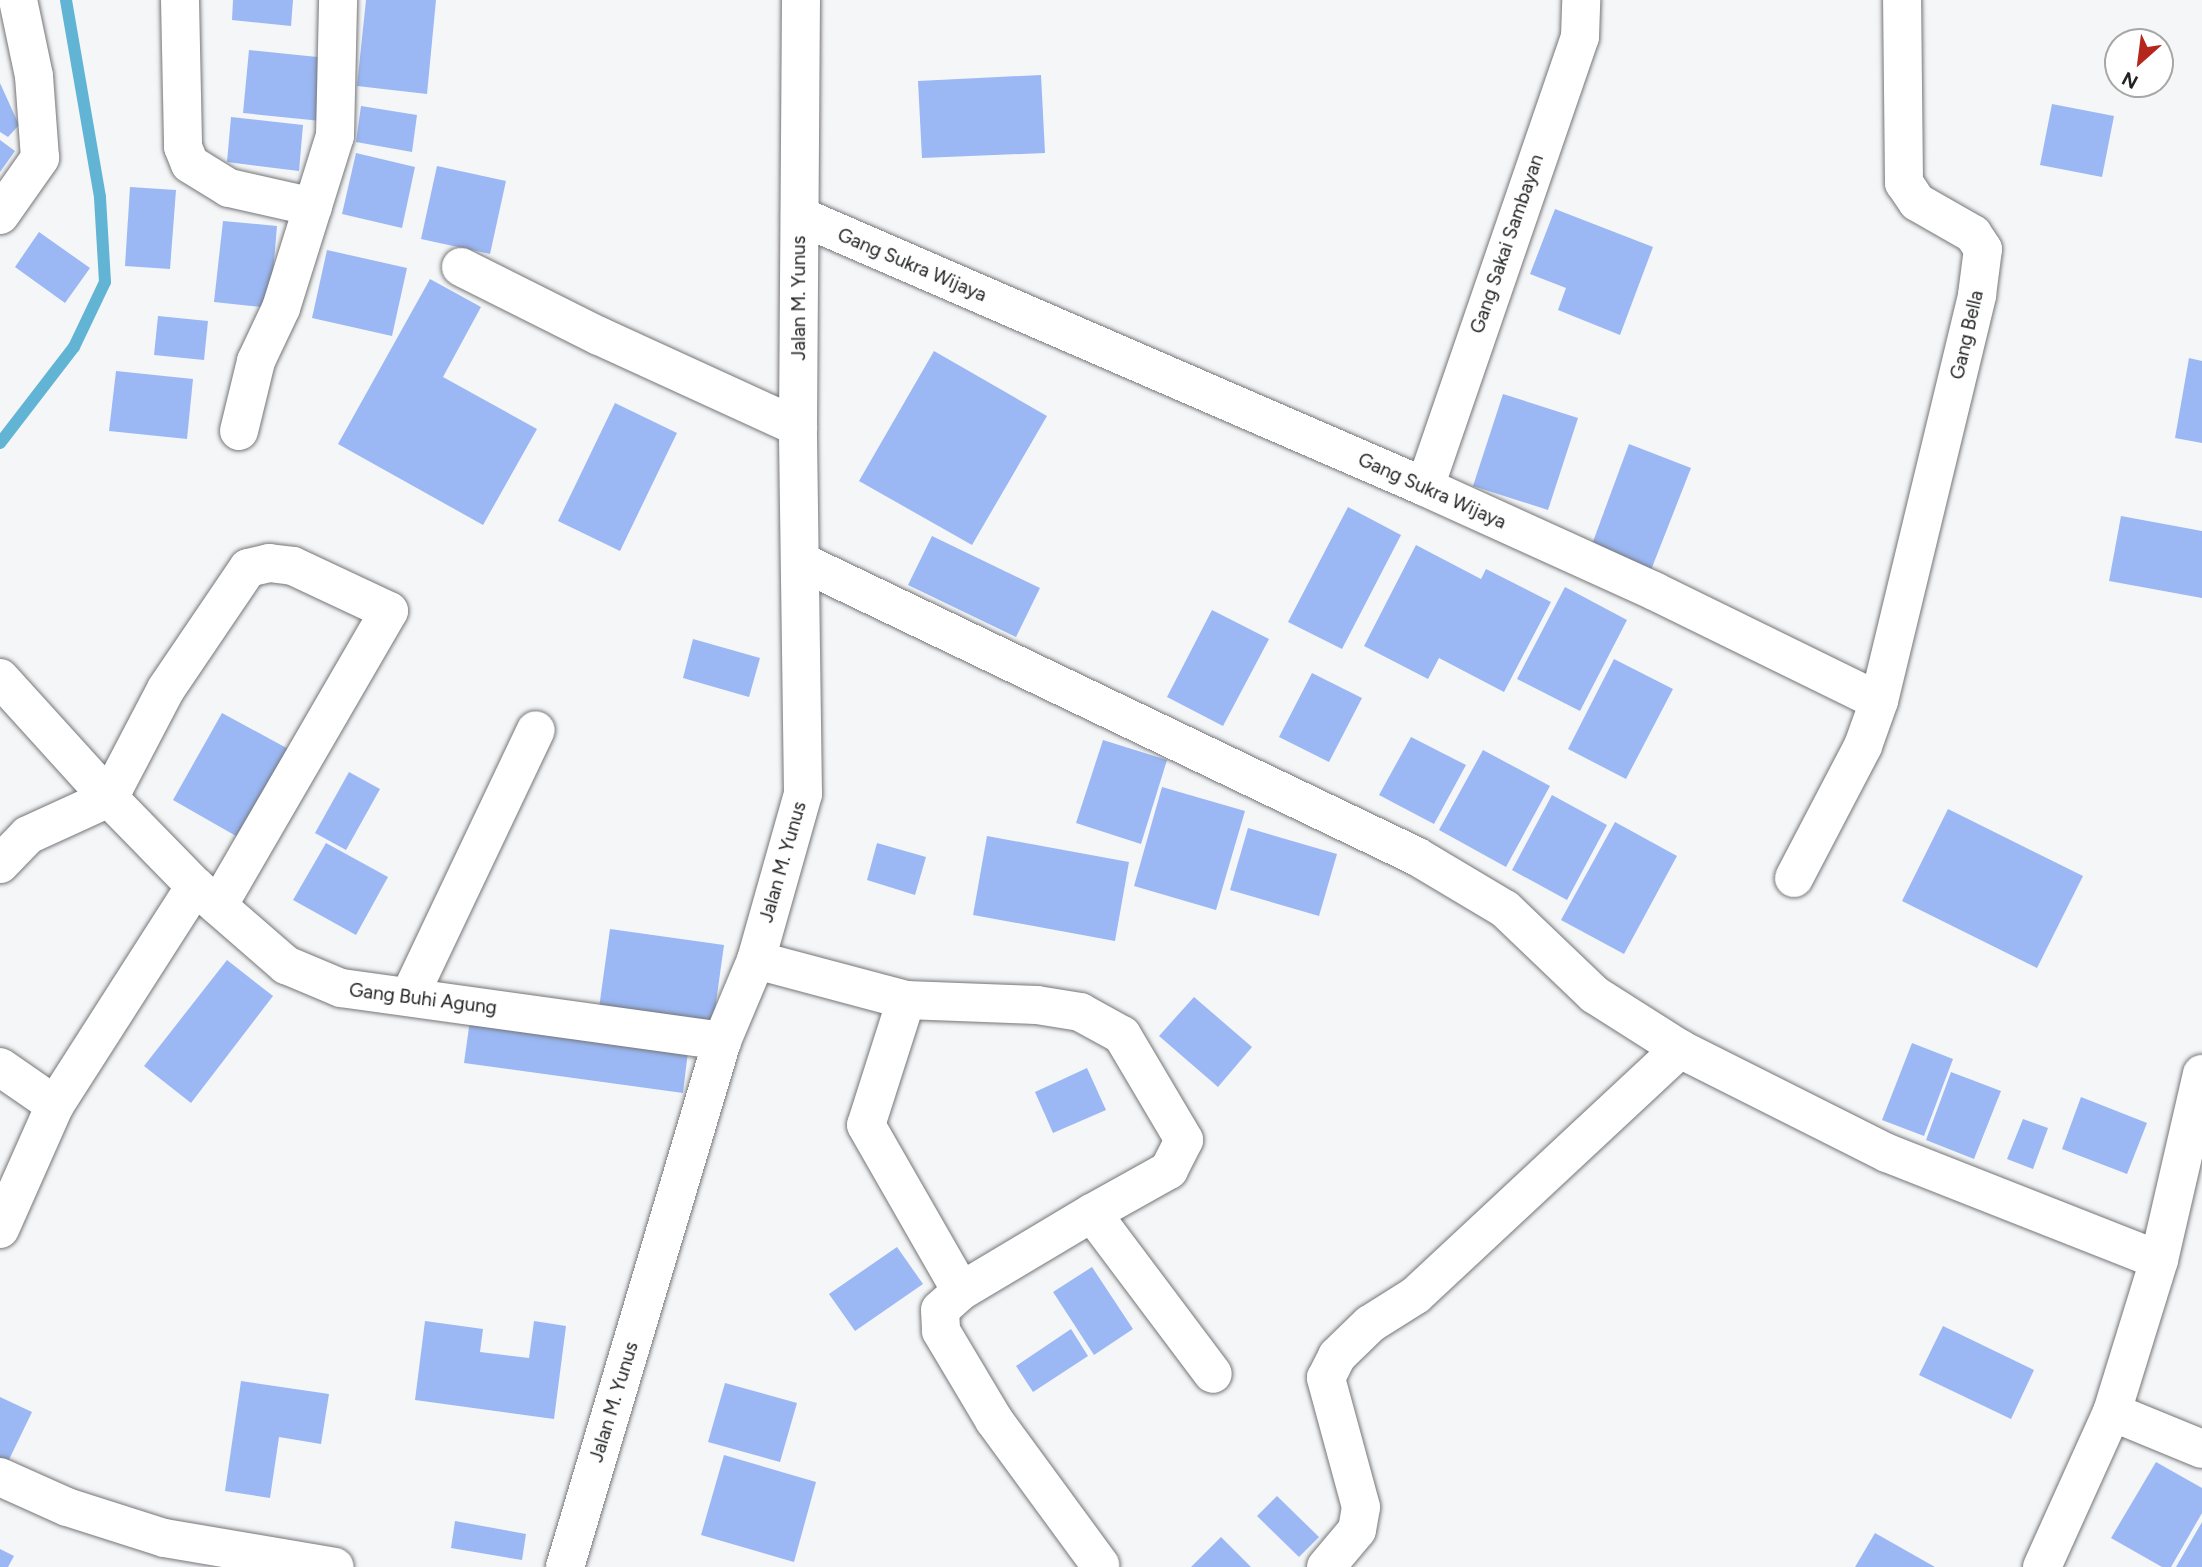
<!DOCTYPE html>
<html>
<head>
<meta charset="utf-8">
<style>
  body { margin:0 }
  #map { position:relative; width:2202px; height:1567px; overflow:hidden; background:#f5f6f8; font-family:Figtree,sans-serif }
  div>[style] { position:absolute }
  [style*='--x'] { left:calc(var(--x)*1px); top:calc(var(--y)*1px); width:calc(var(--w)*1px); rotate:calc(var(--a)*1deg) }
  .stream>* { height:12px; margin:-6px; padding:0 6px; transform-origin:6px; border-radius:6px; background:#61b4d3 }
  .building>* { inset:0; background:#9bb8f4 }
  .roads { filter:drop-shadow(0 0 2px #757678) drop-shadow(0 0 2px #757678) }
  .minor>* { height:38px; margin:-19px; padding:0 19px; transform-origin:19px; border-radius:19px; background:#fff }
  span { translate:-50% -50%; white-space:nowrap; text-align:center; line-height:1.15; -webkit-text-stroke:7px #fff; paint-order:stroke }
  .street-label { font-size:19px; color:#222324 }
  .north { position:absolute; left:2104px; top:28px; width:70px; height:70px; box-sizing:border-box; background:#fff; border:2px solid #a7a7a7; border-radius:50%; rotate:208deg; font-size:19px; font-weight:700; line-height:28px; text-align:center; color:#222324 }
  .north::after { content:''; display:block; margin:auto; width:24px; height:32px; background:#b5271c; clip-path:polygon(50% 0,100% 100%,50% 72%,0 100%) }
</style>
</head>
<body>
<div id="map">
  <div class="stream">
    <div style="--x:0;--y:443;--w:121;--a:-52.4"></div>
    <div style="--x:74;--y:347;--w:72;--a:-64.5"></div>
    <div style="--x:105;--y:282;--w:85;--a:-93.4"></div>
    <div style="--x:100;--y:197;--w:200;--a:-99.8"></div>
  </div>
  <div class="building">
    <div style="clip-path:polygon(233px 0,293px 0,291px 26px,232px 20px)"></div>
    <div style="clip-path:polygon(366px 0,436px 0,427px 94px,357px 86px)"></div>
    <div style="clip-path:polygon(249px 50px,327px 58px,321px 121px,243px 113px)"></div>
    <div style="clip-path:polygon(1041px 75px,1045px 153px,922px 158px,918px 81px)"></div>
    <div style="clip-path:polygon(0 83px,19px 125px,8px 137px,0 132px)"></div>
    <div style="clip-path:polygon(2052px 104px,2114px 116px,2102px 177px,2040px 165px)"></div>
    <div style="clip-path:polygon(361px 106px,417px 115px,412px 152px,356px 142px)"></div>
    <div style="clip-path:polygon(231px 117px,303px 125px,299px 171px,227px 162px)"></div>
    <div style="clip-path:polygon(0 140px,15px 151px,0 172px)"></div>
    <div style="clip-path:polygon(356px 153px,415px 167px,402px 228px,342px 214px)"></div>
    <div style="clip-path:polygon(437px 166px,506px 181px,490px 254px,421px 239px)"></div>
    <div style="clip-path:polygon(130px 187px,176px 190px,170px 269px,125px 266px)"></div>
    <div style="clip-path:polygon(1555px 209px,1653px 247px,1620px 335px,1558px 310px,1566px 288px,1530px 274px)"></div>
    <div style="clip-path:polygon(223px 221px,277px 226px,270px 308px,214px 302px)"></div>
    <div style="clip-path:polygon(39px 232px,90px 268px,65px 303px,15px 267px)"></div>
    <div style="clip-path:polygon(327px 250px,407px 268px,392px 336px,312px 318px)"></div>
    <div style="clip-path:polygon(430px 279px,481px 307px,443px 377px,537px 429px,483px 525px,338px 444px)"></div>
    <div style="clip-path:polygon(158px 316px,208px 321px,204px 360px,154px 355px)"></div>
    <div style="clip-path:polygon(934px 351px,1047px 416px,972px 545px,859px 481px)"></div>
    <div style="clip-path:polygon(2189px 358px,2202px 361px,2202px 443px,2175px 438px)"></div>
    <div style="clip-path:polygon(116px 371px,193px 379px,187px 439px,109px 431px)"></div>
    <div style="clip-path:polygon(1503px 394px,1578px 418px,1548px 510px,1473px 486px)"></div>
    <div style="clip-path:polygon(615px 403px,677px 433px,620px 551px,558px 521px)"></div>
    <div style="clip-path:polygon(1629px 444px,1691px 468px,1651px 570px,1591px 547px)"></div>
    <div style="clip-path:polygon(1348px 507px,1401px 535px,1342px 649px,1288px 622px)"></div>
    <div style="clip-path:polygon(2121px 516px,2202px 531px,2202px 598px,2109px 581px)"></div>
    <div style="clip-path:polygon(932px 536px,1040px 588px,1016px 637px,908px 585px)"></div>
    <div style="clip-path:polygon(1416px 545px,1481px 579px,1486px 569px,1551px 602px,1504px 692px,1439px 658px,1428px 679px,1364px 646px)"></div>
    <div style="clip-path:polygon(1565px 587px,1627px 620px,1580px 711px,1517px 679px)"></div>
    <div style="clip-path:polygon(1212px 610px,1269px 639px,1223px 726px,1167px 697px)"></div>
    <div style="clip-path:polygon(693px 639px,760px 658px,749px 697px,683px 678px)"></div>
    <div style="clip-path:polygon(1614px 659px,1673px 689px,1626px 779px,1568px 749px)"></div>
    <div style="clip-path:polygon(1312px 673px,1362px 698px,1329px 762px,1279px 737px)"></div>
    <div style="clip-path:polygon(222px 713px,292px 751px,243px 840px,173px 800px)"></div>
    <div style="clip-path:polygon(1411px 737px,1466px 765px,1434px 824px,1379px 795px)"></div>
    <div style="clip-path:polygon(1103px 740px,1167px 760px,1141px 844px,1076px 823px)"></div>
    <div style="clip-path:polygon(1483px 750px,1550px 786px,1506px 867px,1439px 830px)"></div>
    <div style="clip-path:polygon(349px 772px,380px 789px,346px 850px,315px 833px)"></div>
    <div style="clip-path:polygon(1162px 787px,1245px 811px,1216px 910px,1134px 886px)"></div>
    <div style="clip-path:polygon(1552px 795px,1607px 825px,1567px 900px,1512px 870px)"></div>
    <div style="clip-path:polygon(1948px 809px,2083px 876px,2037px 968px,1902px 901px)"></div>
    <div style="clip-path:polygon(1615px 822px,1677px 856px,1624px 954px,1561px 920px)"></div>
    <div style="clip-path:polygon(1248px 828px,1337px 854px,1319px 916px,1230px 890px)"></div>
    <div style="clip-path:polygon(987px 836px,1129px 862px,1115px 941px,973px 915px)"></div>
    <div style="clip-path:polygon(326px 843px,388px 877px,356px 935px,293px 900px)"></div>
    <div style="clip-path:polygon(877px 843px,926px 857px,915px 895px,867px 880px)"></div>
    <div style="clip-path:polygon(610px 929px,724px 945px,713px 1024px,599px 1008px)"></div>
    <div style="clip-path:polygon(227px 960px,273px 996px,191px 1103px,144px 1066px)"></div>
    <div style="clip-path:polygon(1194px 997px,1252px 1047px,1218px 1087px,1159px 1036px)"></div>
    <div style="clip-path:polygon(471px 1013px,689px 1043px,683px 1093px,464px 1063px)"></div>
    <div style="clip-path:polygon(1912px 1043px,1953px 1059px,1924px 1136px,1882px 1120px)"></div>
    <div style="clip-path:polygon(1087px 1068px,1106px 1110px,1053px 1133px,1035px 1092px)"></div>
    <div style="clip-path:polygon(1951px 1072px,2001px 1091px,1974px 1159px,1926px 1140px)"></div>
    <div style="clip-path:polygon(2081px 1097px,2147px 1123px,2127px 1174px,2062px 1149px)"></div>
    <div style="clip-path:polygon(2023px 1119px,2048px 1128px,2033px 1169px,2007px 1159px)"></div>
    <div style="clip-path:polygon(897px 1247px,923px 1284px,855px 1331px,829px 1294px)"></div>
    <div style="clip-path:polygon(1092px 1267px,1133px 1329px,1094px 1355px,1053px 1292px)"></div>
    <div style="clip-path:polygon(425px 1321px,483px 1329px,480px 1352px,529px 1358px,534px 1321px,566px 1326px,554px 1419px,415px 1400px)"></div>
    <div style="clip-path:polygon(1943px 1326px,2034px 1370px,2011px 1419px,1919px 1375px)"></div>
    <div style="clip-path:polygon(1071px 1329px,1088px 1356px,1033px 1392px,1016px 1366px)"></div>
    <div style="clip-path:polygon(241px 1381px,329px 1394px,321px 1444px,279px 1437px,270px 1498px,225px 1491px)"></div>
    <div style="clip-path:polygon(725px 1383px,797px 1403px,780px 1462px,708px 1442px)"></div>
    <div style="clip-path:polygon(0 1397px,32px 1412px,4px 1470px,0 1468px)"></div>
    <div style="clip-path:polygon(724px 1455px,816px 1482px,794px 1562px,701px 1535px)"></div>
    <div style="clip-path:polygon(2156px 1462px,2202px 1488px,2202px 1513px,2171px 1567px,2162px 1567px,2111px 1538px)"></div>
    <div style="clip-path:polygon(1277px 1496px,1319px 1537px,1299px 1557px,1257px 1516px)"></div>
    <div style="clip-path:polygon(455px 1521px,526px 1534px,522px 1560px,451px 1548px)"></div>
    <div style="clip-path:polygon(2202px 1522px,2202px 1567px,2176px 1567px)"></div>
    <div style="clip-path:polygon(1875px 1533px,1935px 1567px,1855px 1567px)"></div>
    <div style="clip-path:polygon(1221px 1537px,1251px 1567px,1191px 1567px)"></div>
    <div style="clip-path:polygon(0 1549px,14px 1556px,8px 1567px,0 1567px)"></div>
  </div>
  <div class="roads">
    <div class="minor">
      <div style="--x:180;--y:0;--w:147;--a:88.8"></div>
      <div style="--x:183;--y:147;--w:18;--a:68"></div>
      <div style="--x:190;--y:164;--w:46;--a:31.6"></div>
      <div style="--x:229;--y:188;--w:86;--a:12.7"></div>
      <div style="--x:0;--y:215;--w:70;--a:-54.9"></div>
      <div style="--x:40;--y:158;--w:82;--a:-94.2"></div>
      <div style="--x:34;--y:76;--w:78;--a:-101.9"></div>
      <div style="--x:800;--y:216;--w:681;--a:23.44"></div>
      <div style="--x:1425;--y:487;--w:252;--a:24.4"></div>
      <div style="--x:1654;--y:591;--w:250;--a:26.1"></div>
      <div style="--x:1879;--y:701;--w:48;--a:109.6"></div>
      <div style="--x:1863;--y:746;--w:149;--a:117.6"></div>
      <div style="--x:461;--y:267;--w:154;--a:26.6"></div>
      <div style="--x:599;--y:336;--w:219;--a:24.6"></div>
      <div style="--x:239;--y:431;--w:72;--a:-76.3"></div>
      <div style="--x:256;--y:361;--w:59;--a:-64.7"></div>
      <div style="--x:281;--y:308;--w:180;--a:-72.6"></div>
      <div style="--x:335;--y:136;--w:136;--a:-88.7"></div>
      <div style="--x:1425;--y:487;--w:476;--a:-71"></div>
      <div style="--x:1580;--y:37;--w:37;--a:-88"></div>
      <div style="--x:802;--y:562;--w:681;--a:25.59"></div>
      <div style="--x:1416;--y:856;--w:104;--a:30.8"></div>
      <div style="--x:1505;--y:909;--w:124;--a:43.7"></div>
      <div style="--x:1595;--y:995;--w:101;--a:32.4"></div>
      <div style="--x:1680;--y:1049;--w:232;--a:26.7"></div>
      <div style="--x:1887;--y:1153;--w:292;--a:21.5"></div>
      <div style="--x:0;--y:678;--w:162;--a:47.8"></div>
      <div style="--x:109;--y:798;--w:123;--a:-62.4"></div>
      <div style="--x:166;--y:689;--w:146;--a:-55.9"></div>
      <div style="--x:248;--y:568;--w:22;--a:-13"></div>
      <div style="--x:269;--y:563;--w:24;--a:7"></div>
      <div style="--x:293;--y:566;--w:106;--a:25.1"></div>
      <div style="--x:389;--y:611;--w:341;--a:120.1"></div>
      <div style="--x:1879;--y:701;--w:418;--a:-76.4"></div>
      <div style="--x:1977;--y:295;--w:46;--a:-82.6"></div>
      <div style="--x:1983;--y:249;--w:18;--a:-124"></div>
      <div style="--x:1973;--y:234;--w:64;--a:-150.3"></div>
      <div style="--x:1917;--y:202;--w:23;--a:-124"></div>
      <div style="--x:1904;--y:183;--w:183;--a:-90.6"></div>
      <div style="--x:0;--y:864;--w:40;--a:-46"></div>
      <div style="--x:28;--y:835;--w:89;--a:-24.6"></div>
      <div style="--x:109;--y:798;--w:123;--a:45.7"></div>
      <div style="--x:195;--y:886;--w:121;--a:41"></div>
      <div style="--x:286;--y:965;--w:60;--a:22.7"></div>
      <div style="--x:341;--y:988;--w:385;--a:7.9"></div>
      <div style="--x:756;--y:960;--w:155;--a:14.9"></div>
      <div style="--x:906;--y:1000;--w:131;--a:2.2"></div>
      <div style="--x:1037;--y:1005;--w:44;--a:9.2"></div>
      <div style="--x:1080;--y:1012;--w:48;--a:28.7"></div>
      <div style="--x:1122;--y:1035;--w:122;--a:59.4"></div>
      <div style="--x:1184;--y:1140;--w:34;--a:117"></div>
      <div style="--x:1169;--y:1170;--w:88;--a:150.8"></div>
      <div style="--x:1092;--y:1213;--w:201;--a:53.1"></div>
      <div style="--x:410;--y:995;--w:293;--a:-64.6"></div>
      <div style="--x:906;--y:1000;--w:131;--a:107.7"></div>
      <div style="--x:866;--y:1125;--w:191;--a:60.2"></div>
      <div style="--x:961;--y:1291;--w:28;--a:138"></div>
      <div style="--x:940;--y:1310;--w:21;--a:87"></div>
      <div style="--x:941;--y:1331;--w:104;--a:59.2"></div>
      <div style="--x:994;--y:1420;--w:180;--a:53.8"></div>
      <div style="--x:0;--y:1067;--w:67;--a:34.6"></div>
      <div style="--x:0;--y:1229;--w:136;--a:-66.1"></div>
      <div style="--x:55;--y:1105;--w:260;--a:-57.4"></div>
      <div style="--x:961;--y:1291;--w:152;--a:-30.8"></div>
      <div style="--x:2112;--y:1412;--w:97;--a:22.3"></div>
      <div style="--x:0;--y:1477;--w:73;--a:24.1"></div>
      <div style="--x:67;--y:1507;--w:102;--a:17.7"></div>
      <div style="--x:164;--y:1538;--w:173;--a:9.6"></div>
      <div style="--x:565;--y:1567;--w:549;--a:-73.38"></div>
      <div style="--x:722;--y:1041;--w:88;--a:-67.2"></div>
      <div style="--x:756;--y:960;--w:173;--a:-74.2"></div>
      <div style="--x:803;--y:794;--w:367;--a:-90.8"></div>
      <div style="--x:798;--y:427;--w:427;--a:-89.6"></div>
      <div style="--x:1326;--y:1567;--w:48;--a:-50"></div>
      <div style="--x:1357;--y:1530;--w:23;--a:-80"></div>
      <div style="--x:1361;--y:1507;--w:134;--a:-105.2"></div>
      <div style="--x:1326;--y:1378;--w:25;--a:-63"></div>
      <div style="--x:1337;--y:1356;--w:46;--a:-44.1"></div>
      <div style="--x:1370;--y:1324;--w:54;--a:-32.2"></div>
      <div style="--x:1416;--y:1295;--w:361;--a:-43"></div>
      <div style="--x:2042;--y:1567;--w:170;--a:-65.7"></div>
      <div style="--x:2112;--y:1412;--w:159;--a:-72.8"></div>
      <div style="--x:2159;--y:1260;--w:191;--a:-77"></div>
    </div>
  </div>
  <div class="street-label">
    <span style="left:1507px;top:244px;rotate:-71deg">Gang Sakai Sambayan</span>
    <span style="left:912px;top:265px;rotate:23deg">Gang Sukra Wijaya</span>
    <span style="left:799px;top:298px;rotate:-90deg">Jalan M. Yunus</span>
    <span style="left:1967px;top:335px;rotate:-77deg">Gang Bella</span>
    <span style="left:1432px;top:491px;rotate:24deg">Gang Sukra Wijaya</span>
    <span style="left:783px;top:862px;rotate:-74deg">Jalan M. Yunus</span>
    <span style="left:423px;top:999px;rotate:7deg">Gang Buhi Agung</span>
    <span style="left:614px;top:1402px;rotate:-73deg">Jalan M. Yunus</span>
  </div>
  <div class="north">N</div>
</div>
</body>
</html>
